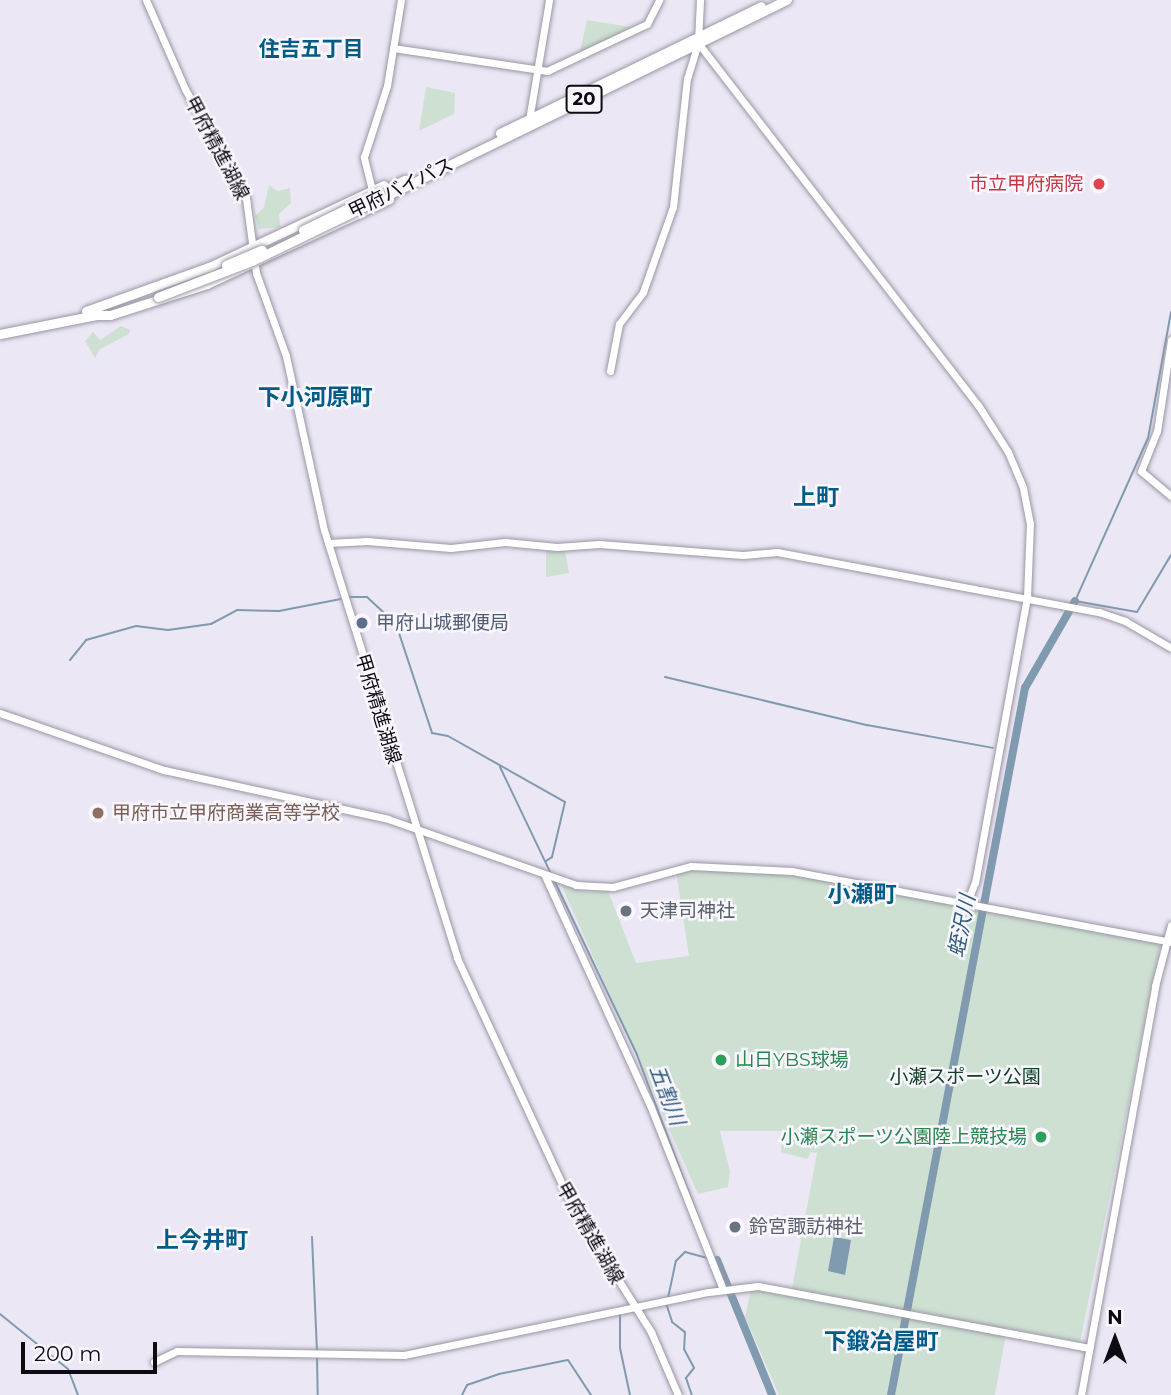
<!DOCTYPE html>
<html>
<head>
<meta charset="utf-8">
<style>
  body { margin:0 }
  #map { position:relative; width:1171px; height:1395px; overflow:hidden; background:#ece7f5; font-family:Montserrat,"Noto Sans JP",sans-serif }
  div>[style] { position:absolute }
  [style*='--x'] { left:calc(var(--x)*1px); top:calc(var(--y)*1px); width:calc(var(--w)*1px); rotate:calc(var(--a)*1deg) }
  .green>* { inset:0; background:#cde0d2 }
  .water>* { inset:0; background:#809aaf }
  .stream>* { height:2px; margin:-1px; padding:0 1px; transform-origin:1px; border-radius:1px; background:#809aaf }
  .river>* { height:8px; margin:-4px; padding:0 4px; transform-origin:4px; border-radius:4px; background:#809aaf }
  .roads { filter:drop-shadow(0 0 2px #9a96a3) drop-shadow(0 0 2px #9a96a3) }
  .secondary>* { height:7px; margin:-3.5px; padding:0 3.5px; transform-origin:3.5px; border-radius:3.5px; background:#fff }
  .highway>* { height:9px; margin:-4.5px; padding:0 4.5px; transform-origin:4.5px; border-radius:4.5px; background:#fff }
  .bridges { filter:drop-shadow(0 0 2px #9a96a3) drop-shadow(0 0 2px #9a96a3) }
  .highway-bridge>* { height:9px; margin:-4.5px; padding:0 4.5px; transform-origin:4.5px; border-radius:4.5px; background:#fff }
  .dots>* { width:19px; height:19px; translate:-50% -50%; box-sizing:border-box; border:4px solid #f9f6fe; border-radius:50% }
  span { translate:-50% -50%; white-space:nowrap; text-align:center; line-height:1.15; -webkit-text-stroke:5px #f9f6fe; paint-order:stroke }
  .shield-label span { padding:2px 5px; background:#f9f6fe; border:2px solid; border-radius:5px; -webkit-text-stroke-width:0 }
  .shield-label { font-size:18px; color:#0c0b0f; font-weight:700 }
  .street-label { font-size:19px; color:#0c0b0f }
  .health-label { font-size:19px; color:#be3a42 }
  .right { translate:-100% -50%; text-align:right }
  .service-label { font-size:19px; color:#4e5e75 }
  .left { translate:0 -50%; text-align:left }
  .education-label { font-size:19px; color:#785e54 }
  .worship-label { font-size:19px; color:#5b616d }
  .leisure-label { font-size:19px; color:#27864d }
  .park-label { font-size:19px; color:#104023 }
  .neighbourhood-label { font-size:21px; color:#005c86; font-weight:700 }
  .water-label { font-size:21px; color:#305c7d; font-style:italic }
  .quarter-label { font-size:23px; color:#005c86; font-weight:700 }
  .north { position:absolute; left:1080px; top:1304px; width:70px; height:70px; -webkit-text-stroke:5px #f9f6fe; paint-order:stroke; rotate:0deg; font-size:19px; font-weight:700; line-height:28px; text-align:center; color:#0c0b0f }
  .north::after { content:''; display:block; margin:auto; width:24px; height:32px; background:#0c0b0f; clip-path:polygon(50% 0,100% 100%,50% 72%,0 100%) }
  .scale { position:absolute; left:21px; top:1342px; width:136px; height:32px; box-sizing:border-box; border:4px solid #0c0b0f; border-top:0; padding-left:9px; font-size:21px; line-height:24px; white-space:nowrap; color:#0c0b0f; -webkit-text-stroke:5px #f9f6fe; paint-order:stroke }
</style>
</head>
<body>
<div id="map">
  <div class="green">
    <div style="clip-path:polygon(587px 20px,630px 27px,630px 29px,580px 52px)"></div>
    <div style="clip-path:polygon(426px 87px,455px 93px,454px 114px,419px 131px)"></div>
    <div style="clip-path:polygon(269px 185px,278px 191px,290px 188px,291px 203px,279px 214px,280px 227px,259px 229px,255px 216px,264px 207px)"></div>
    <div style="clip-path:polygon(121px 326px,130px 330px,129px 334px,100px 349px,95px 358px,85px 341px,93px 332px,100px 340px)"></div>
    <div style="clip-path:polygon(546px 550px,565px 551px,569px 573px,546px 577px)"></div>
    <div style="clip-path:polygon(690px 869px,803px 876px,1157px 943px,1160px 947px,1080px 1342px,1007px 1328px,995px 1395px,779px 1395px,745px 1317px,751px 1289px,791px 1294px,817px 1153px,811px 1152px,807px 1159px,781px 1152px,783px 1131px,720px 1131px,730px 1171px,728px 1187px,698px 1194px,561px 884px,588px 892px,608px 891px,636px 963px,689px 956px,676px 871px)"></div>
  </div>
  <div class="water">
    <div style="clip-path:polygon(834px 1237px,851px 1240px,845px 1275px,828px 1271px)"></div>
  </div>
  <div class="stream">
    <div style="--x:1171;--y:312;--w:128;--a:100.3"></div>
    <div style="--x:1148;--y:438;--w:179;--a:114.1"></div>
    <div style="--x:1075;--y:601;--w:63;--a:10.1"></div>
    <div style="--x:1137;--y:612;--w:66;--a:-59.2"></div>
    <div style="--x:347;--y:597;--w:20;--a:0"></div>
    <div style="--x:367;--y:597;--w:40;--a:43"></div>
    <div style="--x:396;--y:624;--w:115;--a:71.7"></div>
    <div style="--x:432;--y:733;--w:16;--a:11"></div>
    <div style="--x:448;--y:736;--w:134;--a:29.4"></div>
    <div style="--x:565;--y:802;--w:57;--a:103.3"></div>
    <div style="--x:552;--y:857;--w:7;--a:146"></div>
    <div style="--x:70;--y:660;--w:26;--a:-51"></div>
    <div style="--x:86;--y:640;--w:52;--a:-15.6"></div>
    <div style="--x:136;--y:626;--w:32;--a:7"></div>
    <div style="--x:168;--y:630;--w:43;--a:-7.9"></div>
    <div style="--x:211;--y:624;--w:30;--a:-28"></div>
    <div style="--x:237;--y:610;--w:42;--a:1.4"></div>
    <div style="--x:279;--y:611;--w:63;--a:-11"></div>
    <div style="--x:665;--y:677;--w:208;--a:13.4"></div>
    <div style="--x:867;--y:725;--w:128;--a:10.3"></div>
    <div style="--x:500;--y:767;--w:119;--a:64.5"></div>
    <div style="--x:555;--y:882;--w:191;--a:64.6"></div>
    <div style="--x:637;--y:1055;--w:219;--a:69.4"></div>
    <div style="--x:312;--y:1237;--w:114;--a:87.5"></div>
    <div style="--x:668;--y:1298;--w:38;--a:-78"></div>
    <div style="--x:676;--y:1261;--w:13;--a:-45"></div>
    <div style="--x:685;--y:1252;--w:24;--a:15"></div>
    <div style="--x:666;--y:1303;--w:20;--a:72"></div>
    <div style="--x:672;--y:1322;--w:16;--a:38"></div>
    <div style="--x:685;--y:1332;--w:17;--a:93"></div>
    <div style="--x:684;--y:1349;--w:21;--a:62"></div>
    <div style="--x:694;--y:1368;--w:13;--a:129"></div>
    <div style="--x:686;--y:1378;--w:18;--a:71"></div>
    <div style="--x:620;--y:1313;--w:35;--a:90"></div>
    <div style="--x:620;--y:1348;--w:48;--a:78"></div>
    <div style="--x:0;--y:1314;--w:87;--a:39"></div>
    <div style="--x:68;--y:1369;--w:28;--a:69"></div>
    <div style="--x:317;--y:1356;--w:39;--a:89"></div>
    <div style="--x:462;--y:1395;--w:11;--a:-63"></div>
    <div style="--x:467;--y:1385;--w:34;--a:-19"></div>
    <div style="--x:499;--y:1374;--w:70;--a:-11.5"></div>
    <div style="--x:568;--y:1360;--w:42;--a:56.7"></div>
  </div>
  <div class="river">
    <div style="--x:717;--y:1260;--w:146;--a:67.8"></div>
    <div style="--x:891;--y:1395;--w:720;--a:-79.27"></div>
    <div style="--x:1025;--y:688;--w:100;--a:-60.1"></div>
  </div>
  <div class="roads">
    <div class="secondary">
      <div style="--x:146;--y:0;--w:97;--a:66.3"></div>
      <div style="--x:185;--y:89;--w:125;--a:60.8"></div>
      <div style="--x:246;--y:198;--w:76;--a:82.4"></div>
      <div style="--x:256;--y:273;--w:88;--a:70.1"></div>
      <div style="--x:286;--y:356;--w:178;--a:77.7"></div>
      <div style="--x:324;--y:530;--w:448;--a:72.7"></div>
      <div style="--x:457;--y:958;--w:273;--a:65.1"></div>
      <div style="--x:572;--y:1206;--w:149;--a:57.9"></div>
      <div style="--x:651;--y:1332;--w:69;--a:66.8"></div>
      <div style="--x:700;--y:0;--w:43;--a:92.7"></div>
      <div style="--x:698;--y:43;--w:458;--a:52.3"></div>
      <div style="--x:978;--y:405;--w:56;--a:57.4"></div>
      <div style="--x:1008;--y:452;--w:39;--a:67"></div>
      <div style="--x:1023;--y:488;--w:36;--a:79"></div>
      <div style="--x:1030;--y:523;--w:74;--a:92.3"></div>
      <div style="--x:1027;--y:597;--w:290;--a:100.3"></div>
      <div style="--x:975;--y:882;--w:22;--a:111"></div>
      <div style="--x:393;--y:48;--w:156;--a:8.5"></div>
      <div style="--x:547;--y:71;--w:110;--a:-25.2"></div>
      <div style="--x:647;--y:24;--w:27;--a:-63"></div>
      <div style="--x:529;--y:120;--w:122;--a:-80.5"></div>
      <div style="--x:372;--y:190;--w:34;--a:-104"></div>
      <div style="--x:364;--y:157;--w:75;--a:-72.1"></div>
      <div style="--x:387;--y:86;--w:87;--a:-80.8"></div>
      <div style="--x:1171;--y:340;--w:92;--a:98.7"></div>
      <div style="--x:1157;--y:431;--w:43;--a:111.8"></div>
      <div style="--x:1141;--y:471;--w:39;--a:40"></div>
      <div style="--x:610;--y:371;--w:48;--a:-79.2"></div>
      <div style="--x:619;--y:324;--w:40;--a:-53"></div>
      <div style="--x:643;--y:292;--w:90;--a:-70.6"></div>
      <div style="--x:673;--y:207;--w:129;--a:-83.8"></div>
      <div style="--x:687;--y:79;--w:38;--a:-73"></div>
      <div style="--x:328;--y:543;--w:39;--a:-3"></div>
      <div style="--x:367;--y:541;--w:84;--a:4.8"></div>
      <div style="--x:451;--y:548;--w:54;--a:-6.3"></div>
      <div style="--x:505;--y:542;--w:52;--a:5.5"></div>
      <div style="--x:557;--y:547;--w:42;--a:-4.1"></div>
      <div style="--x:599;--y:544;--w:144;--a:4.4"></div>
      <div style="--x:743;--y:555;--w:34;--a:-5"></div>
      <div style="--x:777;--y:552;--w:328;--a:10.6"></div>
      <div style="--x:1099;--y:612;--w:28;--a:19"></div>
      <div style="--x:1125;--y:621;--w:53;--a:30.4"></div>
      <div style="--x:0;--y:713;--w:174;--a:19.2"></div>
      <div style="--x:164;--y:770;--w:229;--a:12.3"></div>
      <div style="--x:388;--y:819;--w:199;--a:19.3"></div>
      <div style="--x:576;--y:885;--w:37;--a:3"></div>
      <div style="--x:613;--y:887;--w:81;--a:-15.1"></div>
      <div style="--x:691;--y:866;--w:101;--a:2.8"></div>
      <div style="--x:792;--y:871;--w:386;--a:10.6"></div>
      <div style="--x:545;--y:876;--w:252;--a:65.4"></div>
      <div style="--x:650;--y:1105;--w:198;--a:68.4"></div>
      <div style="--x:154;--y:1362;--w:25;--a:-26"></div>
      <div style="--x:177;--y:1351;--w:227;--a:1"></div>
      <div style="--x:404;--y:1355;--w:311;--a:-11.7"></div>
      <div style="--x:709;--y:1292;--w:49;--a:-7"></div>
      <div style="--x:758;--y:1286;--w:337;--a:10.6"></div>
      <div style="--x:1081;--y:1395;--w:416;--a:-79.7"></div>
      <div style="--x:1155;--y:986;--w:63;--a:-75.3"></div>
    </div>
    <div class="highway">
      <div style="--x:500;--y:133;--w:290;--a:-25.9"></div>
      <div style="--x:379;--y:193;--w:29;--a:-27"></div>
      <div style="--x:382;--y:198;--w:451;--a:-26.1"></div>
      <div style="--x:86;--y:311;--w:131;--a:-19.7"></div>
      <div style="--x:209;--y:267;--w:193;--a:-25.1"></div>
      <div style="--x:95;--y:315;--w:15;--a:0"></div>
      <div style="--x:110;--y:315;--w:102;--a:-17.7"></div>
      <div style="--x:207;--y:284;--w:201;--a:-25"></div>
      <div style="--x:0;--y:334;--w:98;--a:-11.2"></div>
    </div>
  </div>
  <div class="bridges">
    <div class="highway-bridge">
      <div style="--x:303;--y:230;--w:85;--a:-26"></div>
      <div style="--x:226;--y:265;--w:39;--a:-23"></div>
      <div style="--x:158;--y:297;--w:101;--a:-21"></div>
      <div style="--x:252;--y:261;--w:144;--a:-25.9"></div>
    </div>
  </div>
  <div class="dots">
    <div style="left:1099px;top:184px;background:#e0444e"></div>
    <div style="left:362px;top:623px;background:#5c6f8a"></div>
    <div style="left:98px;top:813px;background:#8d6e63"></div>
    <div style="left:626px;top:911px;background:#6b7280"></div>
    <div style="left:721px;top:1060px;background:#2e9e5b"></div>
    <div style="left:1041px;top:1137px;background:#2e9e5b"></div>
    <div style="left:735px;top:1227px;background:#6b7280"></div>
  </div>
  <div class="shield-label">
    <span style="left:584px;top:99px">20</span>
  </div>
  <div class="street-label">
    <span style="left:217px;top:148px;rotate:62deg">甲府精進湖線</span>
    <span style="left:401px;top:188px;rotate:-26deg">甲府バイパス</span>
    <span style="left:378px;top:709px;rotate:73deg">甲府精進湖線</span>
    <span style="left:590px;top:1233px;rotate:60deg">甲府精進湖線</span>
  </div>
  <div class="health-label">
    <span class="right" style="left:1083px;top:184px">市立甲府病院</span>
  </div>
  <div class="service-label">
    <span class="left" style="left:376px;top:623px">甲府山城郵便局</span>
  </div>
  <div class="education-label">
    <span class="left" style="left:112px;top:813px">甲府市立甲府商業高等学校</span>
  </div>
  <div class="worship-label">
    <span class="left" style="left:640px;top:911px">天津司神社</span>
    <span class="left" style="left:749px;top:1227px">鈴宮諏訪神社</span>
  </div>
  <div class="leisure-label">
    <span class="left" style="left:735px;top:1060px">山日YBS球場</span>
    <span class="right" style="left:1027px;top:1137px">小瀬スポーツ公園陸上競技場</span>
  </div>
  <div class="park-label">
    <span style="left:965px;top:1077px">小瀬スポーツ公園</span>
  </div>
  <div class="neighbourhood-label">
    <span style="left:311px;top:49px">住吉五丁目</span>
  </div>
  <div class="water-label">
    <span style="left:962px;top:926px;rotate:-79deg">蛭沢川</span>
    <span style="left:667px;top:1095px;rotate:69deg">五割川</span>
  </div>
  <div class="quarter-label">
    <span style="left:315px;top:397px">下小河原町</span>
    <span style="left:816px;top:497px">上町</span>
    <span style="left:862px;top:894px">小瀬町</span>
    <span style="left:202px;top:1240px">上今井町</span>
    <span style="left:881px;top:1341px">下鍛冶屋町</span>
  </div>
  <div class="north">N</div>
  <div class="scale">200 m</div>
</div>
</body>
</html>
